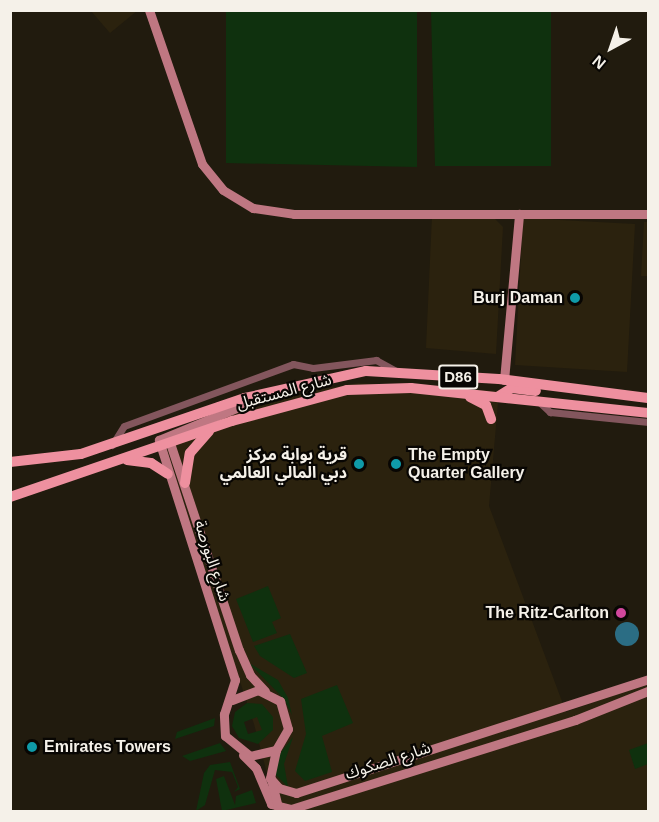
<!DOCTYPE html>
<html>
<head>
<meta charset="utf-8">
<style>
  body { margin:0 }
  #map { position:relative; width:659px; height:822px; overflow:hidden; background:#211b0e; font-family:Arial,"Noto Sans Arabic",sans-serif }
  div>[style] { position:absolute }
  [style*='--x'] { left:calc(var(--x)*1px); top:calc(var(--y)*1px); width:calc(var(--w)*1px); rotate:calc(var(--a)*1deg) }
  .built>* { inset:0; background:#2b220e }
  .green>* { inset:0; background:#0f310e }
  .water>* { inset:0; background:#2b6d84 }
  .round { border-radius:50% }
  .street>* { height:7px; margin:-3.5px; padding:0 3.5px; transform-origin:3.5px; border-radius:3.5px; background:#83565d }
  .secondary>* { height:9px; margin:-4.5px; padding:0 4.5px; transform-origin:4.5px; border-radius:4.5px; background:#bf7782 }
  .primary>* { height:10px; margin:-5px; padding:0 5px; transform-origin:5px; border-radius:5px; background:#ee909f }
  .dots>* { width:16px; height:16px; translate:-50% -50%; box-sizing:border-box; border:3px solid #080603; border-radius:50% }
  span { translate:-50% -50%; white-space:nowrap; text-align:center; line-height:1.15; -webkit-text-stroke:4.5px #080603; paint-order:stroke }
  .shield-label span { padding:2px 4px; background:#080603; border:2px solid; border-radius:4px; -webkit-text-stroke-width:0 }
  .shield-label { font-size:15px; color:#f5f1e9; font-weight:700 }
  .poi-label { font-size:16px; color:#f5f1e9; font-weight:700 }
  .right { translate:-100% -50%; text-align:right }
  .left { translate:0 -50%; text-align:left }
  .street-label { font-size:16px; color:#f5f1e9 }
  .frame { position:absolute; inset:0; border:12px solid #f5f1e9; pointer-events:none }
  .north { position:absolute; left:581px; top:18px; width:60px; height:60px; -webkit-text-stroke:4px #080603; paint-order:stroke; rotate:220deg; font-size:16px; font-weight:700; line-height:24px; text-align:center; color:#f5f1e9 }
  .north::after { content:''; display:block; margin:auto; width:21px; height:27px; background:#f5f1e9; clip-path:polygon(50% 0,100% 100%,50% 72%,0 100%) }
</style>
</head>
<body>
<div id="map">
  <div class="built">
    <div style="clip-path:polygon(91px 11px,137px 11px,110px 33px)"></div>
    <div style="clip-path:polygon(432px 216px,495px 219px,503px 227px,496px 354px,426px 348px)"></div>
    <div style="clip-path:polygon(523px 218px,635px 224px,627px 372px,515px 365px)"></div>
    <div style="clip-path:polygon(644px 222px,648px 222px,648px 276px,641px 276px)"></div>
    <div style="clip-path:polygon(358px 383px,499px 391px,489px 506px,566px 712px,648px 683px,648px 811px,277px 811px,254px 724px,160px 437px,310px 391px)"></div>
  </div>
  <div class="green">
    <div style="clip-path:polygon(226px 11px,417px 11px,417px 167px,226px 163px)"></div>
    <div style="clip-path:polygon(431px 11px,551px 11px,551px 166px,435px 166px)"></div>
    <div style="clip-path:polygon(268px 586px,281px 618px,272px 622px,277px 633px,253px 642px,236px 599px)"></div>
    <div style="clip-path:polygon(290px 634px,307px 673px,294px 678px,260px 656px,254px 646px)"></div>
    <div style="clip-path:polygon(249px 663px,278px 680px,288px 698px,292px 715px,284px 699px)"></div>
    <div style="clip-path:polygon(337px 685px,353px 723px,322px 736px,332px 772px,305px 781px,295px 771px,306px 734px,301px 699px)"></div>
    <div style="clip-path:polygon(evenodd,247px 703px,262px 704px,273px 717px,273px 730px,258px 744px,239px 738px,232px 726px,235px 712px,247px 703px,257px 717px,262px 730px,248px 734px,244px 722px,257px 717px)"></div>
    <div style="clip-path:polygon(215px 718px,214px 726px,175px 739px,177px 732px)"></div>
    <div style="clip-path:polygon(293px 737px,284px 764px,288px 787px,275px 774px,278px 756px)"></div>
    <div style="clip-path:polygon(220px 743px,226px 751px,190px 761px,182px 756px)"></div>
    <div style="clip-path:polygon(648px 743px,648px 764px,635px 769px,629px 750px)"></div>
    <div style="clip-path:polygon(230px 762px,240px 789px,234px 792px,238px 787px,232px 772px,215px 770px,205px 805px,196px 811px,204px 773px,210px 765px)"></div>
    <div style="clip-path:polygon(224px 776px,235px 805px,236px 796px,252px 790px,256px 803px,222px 811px,216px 779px)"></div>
  </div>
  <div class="water">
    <div class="round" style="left:615px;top:622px;width:24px;height:24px"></div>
  </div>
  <div class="street">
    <div style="--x:537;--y:400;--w:18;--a:43"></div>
    <div style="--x:550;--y:412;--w:99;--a:5.8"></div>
    <div style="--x:112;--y:445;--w:22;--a:-58"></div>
    <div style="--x:124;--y:426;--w:180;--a:-20.1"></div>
    <div style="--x:293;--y:364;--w:20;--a:11"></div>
    <div style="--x:313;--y:368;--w:64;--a:-7.2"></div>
    <div style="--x:376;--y:360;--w:23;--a:29"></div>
  </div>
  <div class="secondary">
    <div style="--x:149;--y:10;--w:163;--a:71"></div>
    <div style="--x:202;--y:164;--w:33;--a:51"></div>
    <div style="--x:223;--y:190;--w:35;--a:31"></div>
    <div style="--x:253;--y:208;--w:41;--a:8.3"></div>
    <div style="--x:294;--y:214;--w:354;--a:0"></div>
    <div style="--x:504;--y:380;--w:167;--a:-84.8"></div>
    <div style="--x:168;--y:437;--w:225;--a:71.6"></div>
    <div style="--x:239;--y:650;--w:27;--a:66"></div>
    <div style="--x:250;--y:675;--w:22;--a:47"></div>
    <div style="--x:232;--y:700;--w:28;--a:-21"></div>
    <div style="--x:258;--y:690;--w:25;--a:27"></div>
    <div style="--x:280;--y:701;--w:29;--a:74"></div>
    <div style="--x:288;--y:729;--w:24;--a:120"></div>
    <div style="--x:276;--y:750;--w:27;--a:167"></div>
    <div style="--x:250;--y:756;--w:32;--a:-141"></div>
    <div style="--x:225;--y:736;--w:22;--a:-93"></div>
    <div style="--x:224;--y:714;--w:36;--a:-72"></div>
    <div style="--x:235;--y:680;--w:252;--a:-107.6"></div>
    <div style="--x:159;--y:440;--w:120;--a:-22.5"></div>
    <div style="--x:276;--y:750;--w:29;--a:102"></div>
    <div style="--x:270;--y:778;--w:13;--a:48"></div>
    <div style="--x:279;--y:788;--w:18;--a:16"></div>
    <div style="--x:296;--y:793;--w:370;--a:-17.9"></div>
    <div style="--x:243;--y:755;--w:18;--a:45"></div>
    <div style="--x:256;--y:768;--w:39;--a:67"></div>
    <div style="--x:271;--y:804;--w:21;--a:14"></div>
    <div style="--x:291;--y:809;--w:298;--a:-17.4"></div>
    <div style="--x:575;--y:720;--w:79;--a:-21.7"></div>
    <div style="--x:271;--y:779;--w:34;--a:76"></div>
  </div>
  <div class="primary">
    <div style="--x:499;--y:396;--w:15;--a:-32"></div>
    <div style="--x:512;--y:388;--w:24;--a:7"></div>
    <div style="--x:470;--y:397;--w:18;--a:27"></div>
    <div style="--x:486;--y:405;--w:15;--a:70"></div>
    <div style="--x:127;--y:460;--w:24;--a:7"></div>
    <div style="--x:151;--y:463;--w:20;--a:33"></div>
    <div style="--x:10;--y:462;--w:71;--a:-6.4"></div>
    <div style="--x:81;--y:454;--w:173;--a:-18.9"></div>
    <div style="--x:245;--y:398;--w:124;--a:-12.6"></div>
    <div style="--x:366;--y:371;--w:133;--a:3.4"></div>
    <div style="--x:499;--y:379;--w:150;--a:7.3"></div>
    <div style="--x:185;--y:483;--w:30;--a:-81"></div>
    <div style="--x:190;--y:453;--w:29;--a:-49"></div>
    <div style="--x:10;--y:497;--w:235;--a:-18.9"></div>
    <div style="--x:232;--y:421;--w:119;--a:-15.1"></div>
    <div style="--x:347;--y:390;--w:64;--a:-1.8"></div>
    <div style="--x:411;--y:388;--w:238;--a:6"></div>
  </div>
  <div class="dots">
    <div style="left:575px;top:298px;background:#0f9aa8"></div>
    <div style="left:359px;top:464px;background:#0f9aa8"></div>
    <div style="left:396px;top:464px;background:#0f9aa8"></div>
    <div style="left:621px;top:613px;background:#d1479c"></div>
    <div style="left:32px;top:747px;background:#0f9aa8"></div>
  </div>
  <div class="shield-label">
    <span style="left:458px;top:377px">D86</span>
  </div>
  <div class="poi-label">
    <span class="right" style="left:563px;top:298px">Burj Daman</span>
    <span class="right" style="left:347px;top:464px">قرية بوابة مركز<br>دبي المالي العالمي</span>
    <span class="left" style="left:408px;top:464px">The Empty<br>Quarter Gallery</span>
    <span class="right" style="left:609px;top:613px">The Ritz-Carlton</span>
    <span class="left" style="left:44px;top:747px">Emirates Towers</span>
  </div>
  <div class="street-label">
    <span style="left:284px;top:392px;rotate:-15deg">شارع المستقبل</span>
    <span style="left:212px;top:561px;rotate:72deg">شارع البورصة</span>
    <span style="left:388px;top:761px;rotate:-18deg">شارع الصكوك</span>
  </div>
  <div class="frame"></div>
  <div class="north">N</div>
</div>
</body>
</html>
